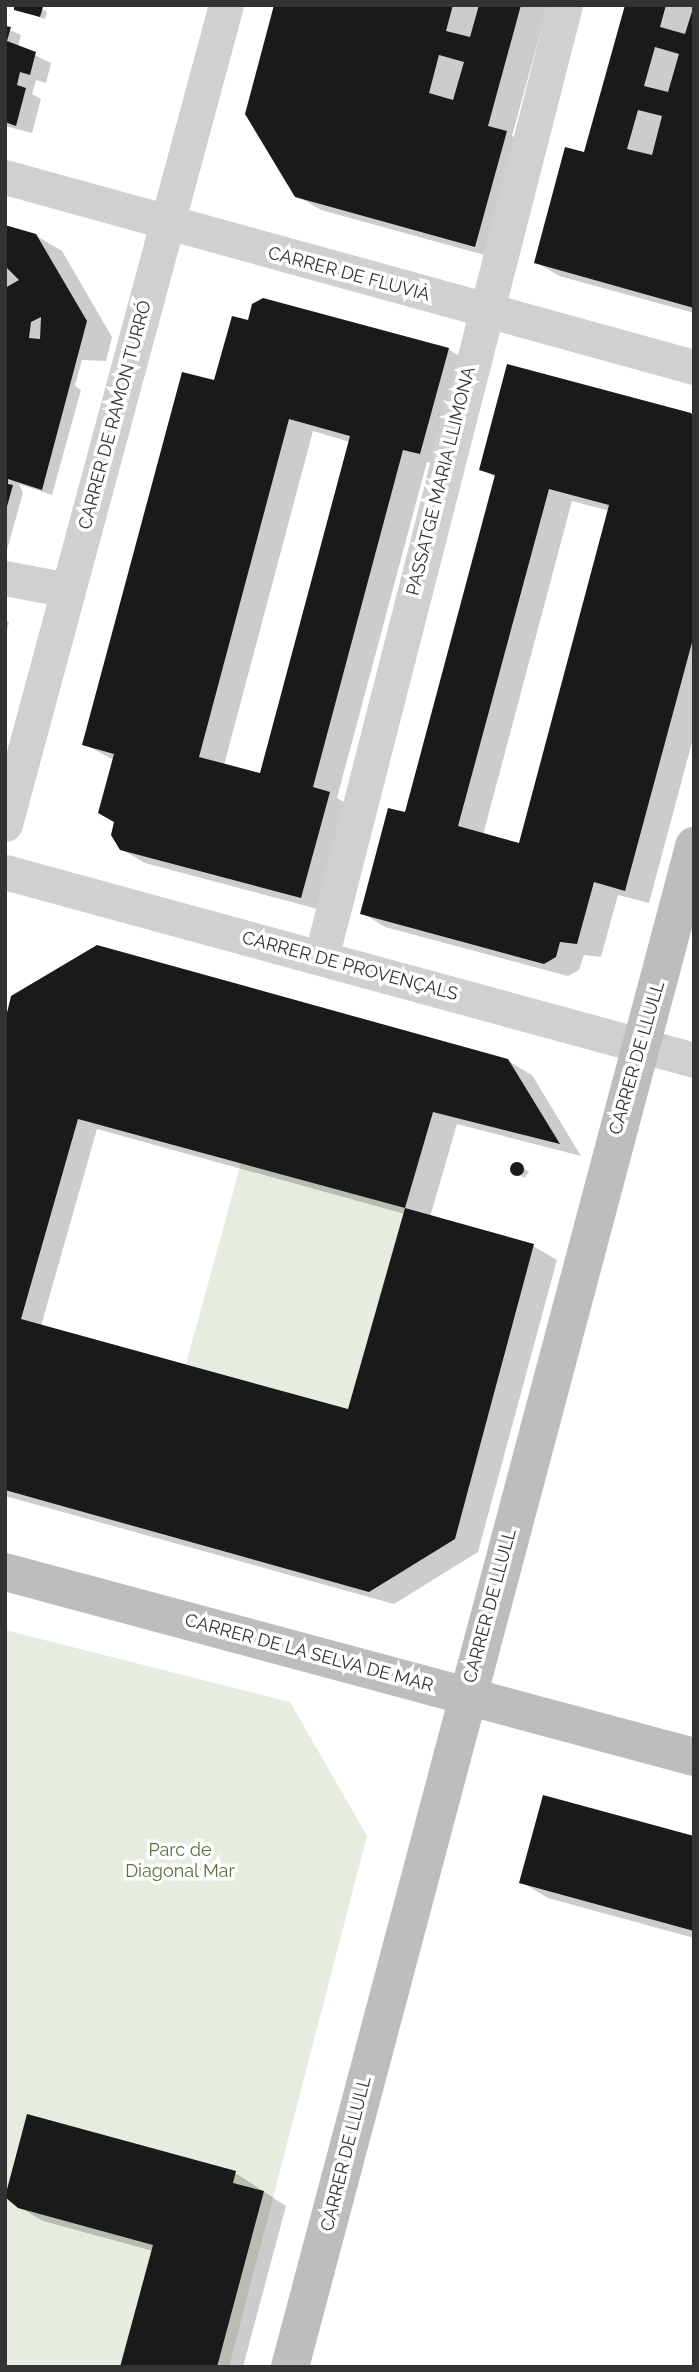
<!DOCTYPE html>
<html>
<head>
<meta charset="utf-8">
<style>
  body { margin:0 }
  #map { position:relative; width:699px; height:2372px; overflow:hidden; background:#fff; font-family:Raleway,sans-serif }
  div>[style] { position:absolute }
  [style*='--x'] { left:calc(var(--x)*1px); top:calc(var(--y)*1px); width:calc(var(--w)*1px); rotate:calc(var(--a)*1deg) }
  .green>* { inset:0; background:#e6ecdf }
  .shadow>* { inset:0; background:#0003 }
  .building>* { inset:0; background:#1a1a1a }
  .round { border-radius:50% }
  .street>* { height:35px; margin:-17.5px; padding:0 17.5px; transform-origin:17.5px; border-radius:17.5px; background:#d0d0d0 }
  .secondary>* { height:38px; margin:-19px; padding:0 19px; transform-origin:19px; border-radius:19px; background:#bdbdbd }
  span { translate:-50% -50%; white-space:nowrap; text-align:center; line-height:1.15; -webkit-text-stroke:7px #fff; paint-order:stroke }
  .street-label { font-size:18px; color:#333 }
  .park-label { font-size:18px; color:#56703f }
  .frame { position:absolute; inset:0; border:7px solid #333; pointer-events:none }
</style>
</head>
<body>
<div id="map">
  <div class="green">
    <div style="clip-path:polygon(241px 1163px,405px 1208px,348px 1409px,186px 1364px)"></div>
    <div style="clip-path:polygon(5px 1630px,290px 1702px,367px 1836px,229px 2367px,5px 2367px)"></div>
  </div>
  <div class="shadow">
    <div style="clip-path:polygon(276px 5px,548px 5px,512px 136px,530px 146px,499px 259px,321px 210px,297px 196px)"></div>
    <div style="clip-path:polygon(627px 5px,694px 5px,694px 313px,559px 276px,536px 262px,586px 154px)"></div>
    <div style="clip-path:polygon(16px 9px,42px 9px,47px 12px,45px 19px)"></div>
    <div style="clip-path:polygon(5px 28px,21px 35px,18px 47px,51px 63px,46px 83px,36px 80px,32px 94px,41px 99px,32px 133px,5px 126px)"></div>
    <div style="clip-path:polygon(5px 227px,35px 235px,62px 251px,112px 337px,106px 361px,82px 360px,75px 386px,81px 390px,52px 495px,19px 484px,23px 493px,5px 557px)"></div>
    <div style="clip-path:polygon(evenodd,448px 349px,471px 363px,444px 467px,427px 462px,337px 798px,353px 807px,325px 911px,145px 863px,121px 849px,114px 760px,84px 744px,215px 382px,448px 349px,313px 431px,350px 442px,261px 775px,224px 765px,313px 431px)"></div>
    <div style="clip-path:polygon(evenodd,690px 414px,694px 735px,649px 903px,618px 895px,601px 957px,584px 955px,579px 970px,568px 976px,385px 927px,362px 913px,406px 814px,496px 478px,481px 469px,690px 414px,572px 501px,610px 511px,520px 845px,483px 835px,572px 501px)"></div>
    <div style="clip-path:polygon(5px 620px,9px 622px,7px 631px,5px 631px)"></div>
    <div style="clip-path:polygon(evenodd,5px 1026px,508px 1061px,532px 1075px,581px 1156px,457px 1124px,430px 1217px,533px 1246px,557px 1260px,478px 1552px,394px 1604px,5px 1496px,5px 1026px,97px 1129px,405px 1214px,349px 1412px,41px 1326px,97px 1129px)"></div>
    <div style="clip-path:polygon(518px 1164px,529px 1172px,524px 1178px,512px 1169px)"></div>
    <div style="clip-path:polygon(694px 1838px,694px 1938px,548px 1898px,521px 1882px)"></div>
    <div style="clip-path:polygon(235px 2173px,286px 2206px,243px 2367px,122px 2367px,153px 2251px,43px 2221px,19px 2207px)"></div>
  </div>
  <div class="building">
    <div style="clip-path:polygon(14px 5px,35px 5px,43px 7px,40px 17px,14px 10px)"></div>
    <div style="clip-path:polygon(evenodd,274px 5px,453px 5px,446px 31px,470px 37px,479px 5px,521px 5px,488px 126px,507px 131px,475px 247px,295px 197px,245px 114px,274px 5px,439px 55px,464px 62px,453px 100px,429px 93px,439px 55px)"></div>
    <div style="clip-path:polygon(evenodd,625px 5px,666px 5px,660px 27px,685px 34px,694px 5px,694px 308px,534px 263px,565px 147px,584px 152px,625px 5px,655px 47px,679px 54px,668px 92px,644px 86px,655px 47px,625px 5px,638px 110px,662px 116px,652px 155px,627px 149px,638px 110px)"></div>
    <div style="clip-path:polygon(5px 26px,11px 27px,7px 41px,36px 52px,30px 75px,20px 72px,17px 85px,26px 88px,16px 126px,5px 122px)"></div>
    <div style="clip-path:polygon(evenodd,5px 225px,36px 234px,87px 321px,42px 490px,8px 479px,8px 484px,13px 485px,6px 510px,5px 288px,19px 280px,5px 266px,5px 225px,41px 317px,40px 339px,29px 338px,31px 322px,41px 317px)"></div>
    <div style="clip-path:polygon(evenodd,263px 298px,449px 348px,420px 454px,403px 450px,313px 787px,330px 792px,301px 898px,120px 850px,111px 835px,114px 822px,98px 813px,114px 754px,82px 745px,182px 372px,214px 380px,232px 316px,248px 320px,252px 304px,263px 298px,289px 419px,350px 436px,260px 773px,199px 757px,289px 419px)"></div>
    <div style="clip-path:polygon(evenodd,507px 364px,691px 413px,694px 417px,694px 635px,625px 891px,594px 882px,577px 944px,560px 942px,556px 957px,544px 964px,360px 914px,388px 808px,405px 812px,495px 475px,479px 470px,507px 364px,549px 489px,609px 505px,519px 843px,458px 826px,549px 489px)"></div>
    <div style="clip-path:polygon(97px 945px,508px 1059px,560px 1144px,433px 1112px,405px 1208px,78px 1119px,21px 1319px,348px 1409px,405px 1208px,534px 1244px,455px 1539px,369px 1592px,5px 1490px,5px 1021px,11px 996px)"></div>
    <div class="round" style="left:510px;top:1162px;width:14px;height:14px"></div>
    <div style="clip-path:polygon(543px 1795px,694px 1836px,694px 1931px,519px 1883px)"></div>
    <div style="clip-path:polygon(27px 2114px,236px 2171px,233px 2183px,264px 2191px,217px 2367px,120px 2367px,153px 2245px,18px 2208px,5px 2197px)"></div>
  </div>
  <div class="street">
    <div style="--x:5;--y:177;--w:715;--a:15.42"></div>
    <div style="--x:5;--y:578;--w:64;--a:10.8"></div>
    <div style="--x:5;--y:824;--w:848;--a:-74.9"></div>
    <div style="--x:5;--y:872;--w:714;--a:15.26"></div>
    <div style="--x:321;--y:958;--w:984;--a:-75.64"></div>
  </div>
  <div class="secondary">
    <div style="--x:5;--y:1572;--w:713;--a:15.03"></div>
    <div style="--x:290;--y:2367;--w:1574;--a:-75.12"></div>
  </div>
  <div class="street-label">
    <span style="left:349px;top:274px;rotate:15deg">CARRER DE FLUVIÀ</span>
    <span style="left:115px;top:415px;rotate:-75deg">CARRER DE RAMON TURRÓ</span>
    <span style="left:441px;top:481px;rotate:-76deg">PASSATGE MARIA LLIMONA</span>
    <span style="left:350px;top:966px;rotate:15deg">CARRER DE PROVENÇALS</span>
    <span style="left:637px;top:1058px;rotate:-74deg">CARRER DE LLULL</span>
    <span style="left:490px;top:1606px;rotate:-75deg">CARRER DE LLULL</span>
    <span style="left:309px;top:1653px;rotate:15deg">CARRER DE LA SELVA DE MAR</span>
    <span style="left:346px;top:2154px;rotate:-76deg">CARRER DE LLULL</span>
  </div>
  <div class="park-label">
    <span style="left:180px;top:1861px">Parc de<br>Diagonal Mar</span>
  </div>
  <div class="frame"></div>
</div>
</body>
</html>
